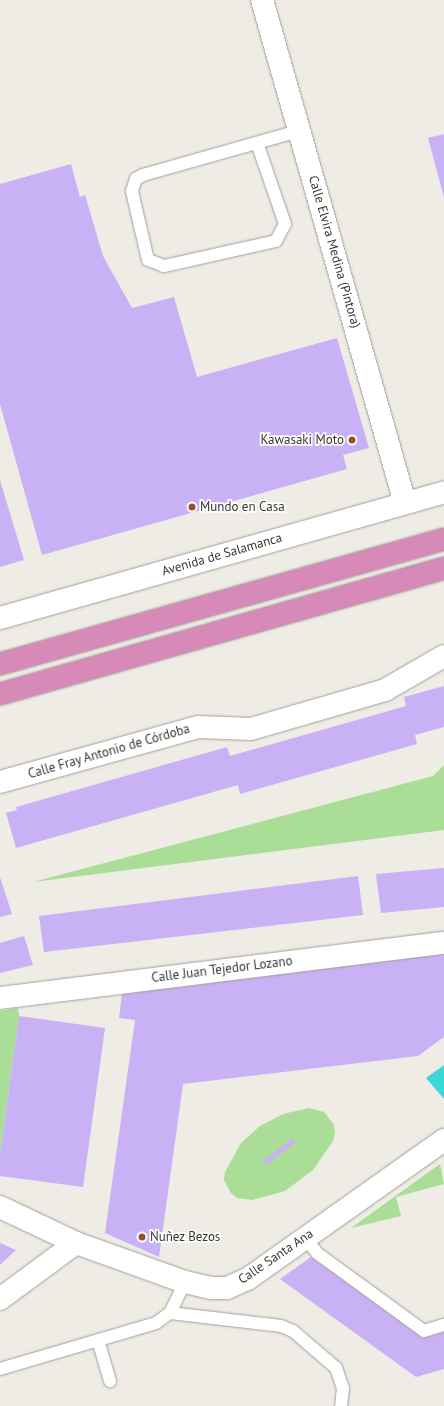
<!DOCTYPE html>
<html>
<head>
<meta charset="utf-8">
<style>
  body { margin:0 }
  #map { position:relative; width:444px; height:1406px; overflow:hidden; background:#eeece5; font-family:"PT Sans",sans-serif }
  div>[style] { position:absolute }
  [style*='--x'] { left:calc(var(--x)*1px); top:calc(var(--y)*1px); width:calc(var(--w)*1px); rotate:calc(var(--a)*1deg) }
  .green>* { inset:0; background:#aade96 }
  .water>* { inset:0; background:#3bd8d8 }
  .building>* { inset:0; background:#c9b1f6 }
  .roads { filter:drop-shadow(0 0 1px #a19f9a) drop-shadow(0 0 1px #a19f9a) }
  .lane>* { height:12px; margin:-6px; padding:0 6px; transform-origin:6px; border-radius:6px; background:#fff }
  .street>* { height:22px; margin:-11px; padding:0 11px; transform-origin:11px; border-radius:11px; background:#fff }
  .highway>* { height:22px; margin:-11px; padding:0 11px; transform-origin:11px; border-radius:11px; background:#d789b7 }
  .dots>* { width:11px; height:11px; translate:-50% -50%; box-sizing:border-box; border:2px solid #fff; border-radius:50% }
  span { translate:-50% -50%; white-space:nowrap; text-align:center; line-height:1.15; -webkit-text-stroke:3.5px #fff; paint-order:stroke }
  .street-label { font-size:13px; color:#373634 }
  .poi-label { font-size:13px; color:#373634 }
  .right { translate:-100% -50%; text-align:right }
  .left { translate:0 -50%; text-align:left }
</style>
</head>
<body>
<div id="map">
  <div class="green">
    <div style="clip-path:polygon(444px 765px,444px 830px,33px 882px,433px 776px)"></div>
    <div style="clip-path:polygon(18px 1008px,19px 1016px,0 1155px,0 1011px)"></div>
    <div style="clip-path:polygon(309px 1108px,324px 1112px,334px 1125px,335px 1133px,333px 1141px,313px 1170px,285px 1191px,252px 1200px,237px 1198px,231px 1193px,224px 1180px,225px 1172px,241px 1143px,260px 1126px,283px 1114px)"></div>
    <div style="clip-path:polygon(444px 1161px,440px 1164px,444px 1184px,396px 1197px,401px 1216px,351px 1228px)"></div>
  </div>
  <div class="water">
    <div style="clip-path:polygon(444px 1065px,444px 1099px,426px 1078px)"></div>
  </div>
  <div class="building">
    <div style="clip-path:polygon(444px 134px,444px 197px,428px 138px)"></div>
    <div style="clip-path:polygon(71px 164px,80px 197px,85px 195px,103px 256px,132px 308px,174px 297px,197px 377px,337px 338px,369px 448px,343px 455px,347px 469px,42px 555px,0 404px,0 184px)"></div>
    <div style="clip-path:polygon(0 480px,24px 560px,0 567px)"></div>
    <div style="clip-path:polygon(444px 686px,444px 727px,415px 735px,417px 744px,240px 794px,238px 785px,16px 848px,6px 813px,17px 810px,16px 807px,227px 747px,230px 756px,406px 706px,404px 697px)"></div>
    <div style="clip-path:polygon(444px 868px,444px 907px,381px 913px,376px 874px)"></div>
    <div style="clip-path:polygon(358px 876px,363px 915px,44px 952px,39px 916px)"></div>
    <div style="clip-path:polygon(0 877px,12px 914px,0 917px)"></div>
    <div style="clip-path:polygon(24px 936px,33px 965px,0 973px,0 943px)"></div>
    <div style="clip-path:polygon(444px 954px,444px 1037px,418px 1056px,183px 1084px,159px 1257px,105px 1233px,135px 1020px,119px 1018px,122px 993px)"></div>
    <div style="clip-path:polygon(19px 1016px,105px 1028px,83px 1187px,0 1176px,0 1155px)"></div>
    <div style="clip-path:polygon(293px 1138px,296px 1142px,266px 1165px,263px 1161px)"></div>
    <div style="clip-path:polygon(0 1243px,16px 1250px,0 1265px)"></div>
    <div style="clip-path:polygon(311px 1257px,423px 1338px,444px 1332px,444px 1369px,416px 1377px,280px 1279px)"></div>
  </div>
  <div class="roads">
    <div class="lane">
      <div style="--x:257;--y:143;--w:86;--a:70.9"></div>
      <div style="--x:285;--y:224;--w:19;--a:118"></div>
      <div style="--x:276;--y:241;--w:115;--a:167.4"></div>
      <div style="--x:164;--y:266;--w:17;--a:-159"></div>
      <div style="--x:148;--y:260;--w:71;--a:-103.1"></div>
      <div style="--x:132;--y:191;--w:13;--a:-72"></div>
      <div style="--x:136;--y:179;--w:8;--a:-30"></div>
      <div style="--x:143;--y:175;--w:162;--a:-15.8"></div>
      <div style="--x:305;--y:1238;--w:19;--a:51"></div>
      <div style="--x:317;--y:1253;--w:132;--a:36.1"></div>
      <div style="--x:424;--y:1331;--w:21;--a:-17"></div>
      <div style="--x:170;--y:1313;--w:112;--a:6.7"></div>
      <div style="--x:281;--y:1326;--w:13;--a:23"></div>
      <div style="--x:293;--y:1331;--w:57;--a:40.7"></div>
      <div style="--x:336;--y:1368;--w:21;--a:71"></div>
      <div style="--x:343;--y:1388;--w:18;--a:96"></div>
      <div style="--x:98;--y:1340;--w:43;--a:73.7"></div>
      <div style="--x:0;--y:1369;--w:163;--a:-16.4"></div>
      <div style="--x:156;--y:1323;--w:17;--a:-36"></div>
      <div style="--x:170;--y:1313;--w:34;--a:-64"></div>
    </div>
    <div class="street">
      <div style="--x:262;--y:0;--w:523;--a:74.13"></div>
      <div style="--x:0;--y:618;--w:462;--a:-15.8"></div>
      <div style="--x:0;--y:782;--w:205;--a:-15.5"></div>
      <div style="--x:198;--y:727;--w:53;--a:2.2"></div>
      <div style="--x:251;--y:729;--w:140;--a:-16.2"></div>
      <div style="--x:385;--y:690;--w:68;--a:-30"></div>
      <div style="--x:0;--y:998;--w:447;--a:-7.1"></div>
      <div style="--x:0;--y:1207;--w:84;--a:25.3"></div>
      <div style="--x:76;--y:1243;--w:116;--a:19.7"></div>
      <div style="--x:185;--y:1282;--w:28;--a:13"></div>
      <div style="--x:212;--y:1288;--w:15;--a:0"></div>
      <div style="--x:227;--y:1288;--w:24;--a:-24"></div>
      <div style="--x:249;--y:1278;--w:239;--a:-35.3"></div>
      <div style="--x:0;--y:1299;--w:94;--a:-36.4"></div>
    </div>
    <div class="highway">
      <div style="--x:0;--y:664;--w:461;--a:-15.7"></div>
      <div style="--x:0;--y:694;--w:462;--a:-15.8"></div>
    </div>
  </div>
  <div class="dots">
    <div style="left:352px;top:440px;background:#965127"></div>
    <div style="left:192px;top:507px;background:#965127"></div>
    <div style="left:142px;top:1237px;background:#965127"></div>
  </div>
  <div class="street-label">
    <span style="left:334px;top:252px;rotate:74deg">Calle Elvira Medina (Pintora)</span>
    <span style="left:222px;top:555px;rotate:-16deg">Avenida de Salamanca</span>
    <span style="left:109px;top:752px;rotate:-16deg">Calle Fray Antonio de Córdoba</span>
    <span style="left:222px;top:970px;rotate:-7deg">Calle Juan Tejedor Lozano</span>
    <span style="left:276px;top:1257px;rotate:-34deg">Calle Santa Ana</span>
  </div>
  <div class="poi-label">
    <span class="right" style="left:344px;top:440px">Kawasaki Moto</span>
    <span class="left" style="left:200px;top:507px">Mundo en Casa</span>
    <span class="left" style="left:150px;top:1237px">Nuñez Bezos</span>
  </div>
</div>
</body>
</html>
